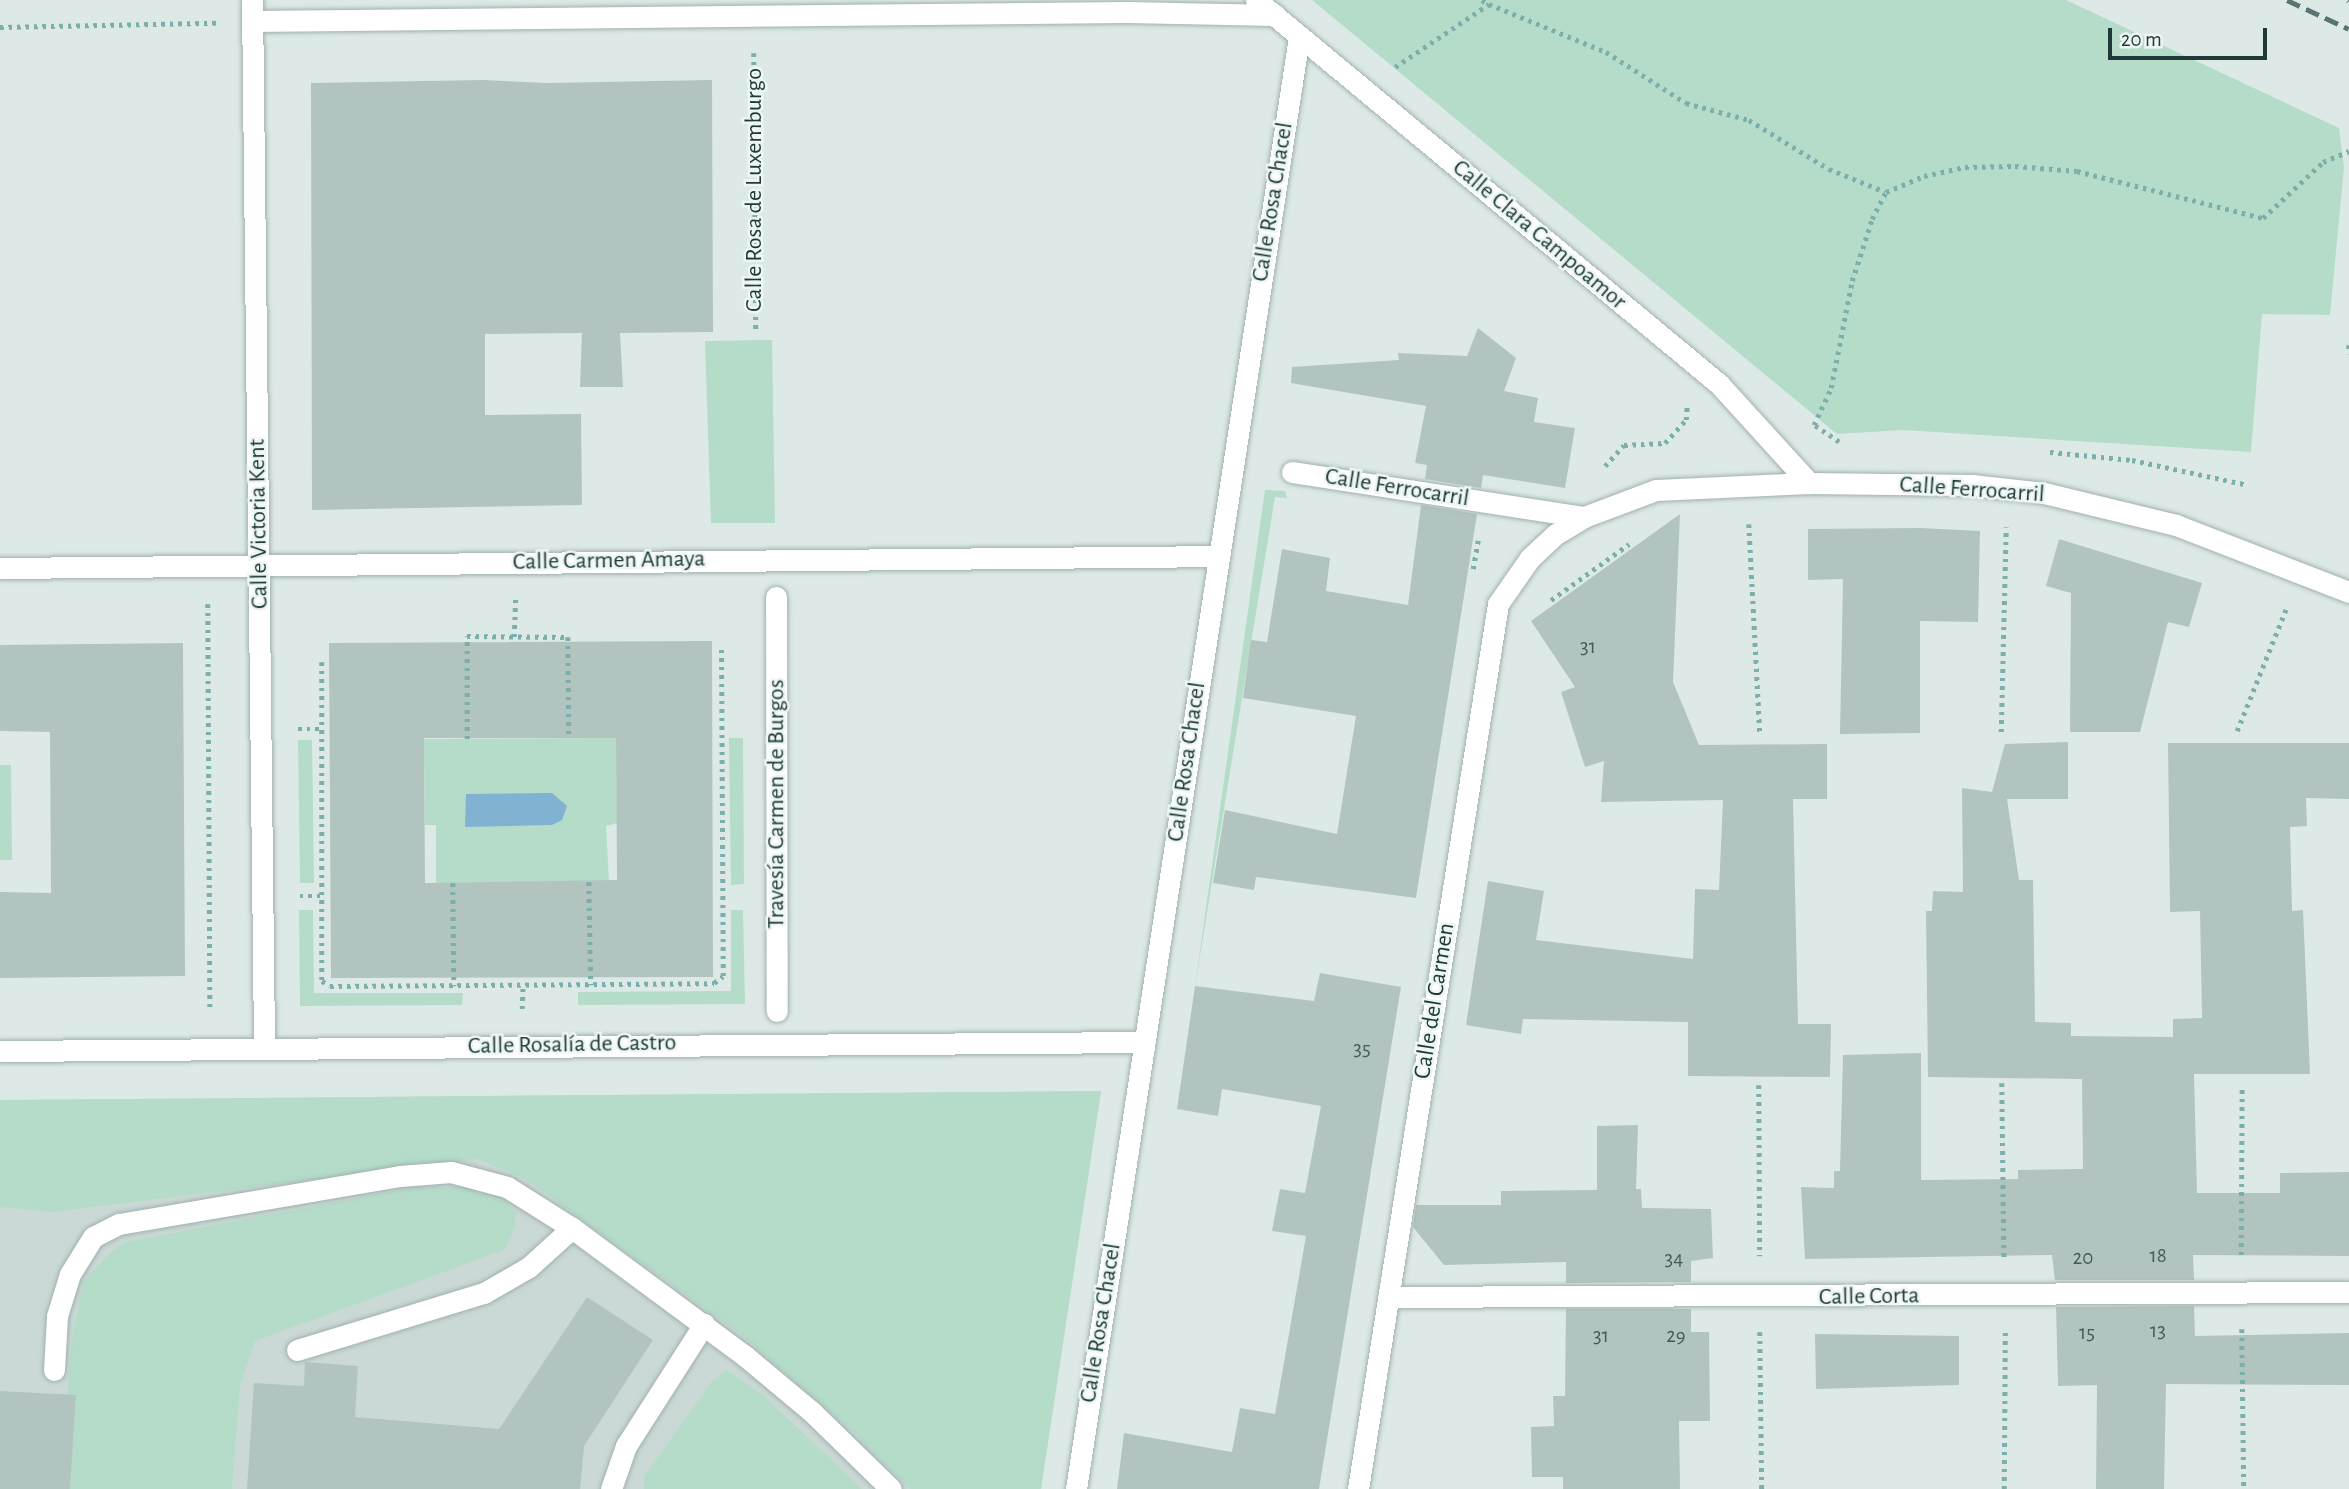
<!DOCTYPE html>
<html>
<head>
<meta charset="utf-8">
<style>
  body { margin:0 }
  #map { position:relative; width:2349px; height:1489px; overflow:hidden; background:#dde9e7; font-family:"Alegreya Sans",sans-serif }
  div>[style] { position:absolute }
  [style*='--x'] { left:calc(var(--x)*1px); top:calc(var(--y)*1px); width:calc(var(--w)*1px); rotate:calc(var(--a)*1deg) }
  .built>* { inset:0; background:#cbd9d6 }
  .green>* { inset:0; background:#b4dcc8 }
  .water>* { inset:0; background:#81b2d2 }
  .building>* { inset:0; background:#b2c4c0 }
  .path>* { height:4.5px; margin-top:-2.25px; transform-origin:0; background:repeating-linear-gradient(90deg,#7cafab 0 3.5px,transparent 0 8.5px) }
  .roads { filter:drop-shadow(0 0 2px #a0b1af) drop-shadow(0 0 2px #a0b1af) }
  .lane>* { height:21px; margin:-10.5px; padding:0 10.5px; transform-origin:10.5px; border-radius:10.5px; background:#fff }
  .street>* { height:21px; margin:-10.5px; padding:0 10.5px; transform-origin:10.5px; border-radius:10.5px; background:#fff }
  .rail>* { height:5px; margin-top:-2.5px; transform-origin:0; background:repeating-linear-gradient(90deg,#587574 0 14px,transparent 0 21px) }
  span { translate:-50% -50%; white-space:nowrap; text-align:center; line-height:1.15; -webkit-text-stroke:5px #edf6f4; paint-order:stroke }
  .number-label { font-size:21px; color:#435c5a }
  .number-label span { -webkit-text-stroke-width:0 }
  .street-label { font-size:24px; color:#1e3938 }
  .scale { position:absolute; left:2108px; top:28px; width:159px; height:32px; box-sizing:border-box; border:4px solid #1e3938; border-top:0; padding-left:9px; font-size:21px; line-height:24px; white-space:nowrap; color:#1e3938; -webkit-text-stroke:5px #edf6f4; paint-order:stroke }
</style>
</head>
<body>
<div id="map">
  <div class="built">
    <div style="clip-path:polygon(1101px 1091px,1041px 1489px,0 1489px,0 1100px)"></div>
  </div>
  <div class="green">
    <div style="clip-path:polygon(1312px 0,2066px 0,2339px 128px,2344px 167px,2330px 315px,2262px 314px,2251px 452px,1903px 430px,1837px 434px)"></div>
    <div style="clip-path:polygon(772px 340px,775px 523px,711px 523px,705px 341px)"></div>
    <div style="clip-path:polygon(1265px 490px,1285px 491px,1287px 498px,1275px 497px,1195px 986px)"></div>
    <div style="clip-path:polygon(616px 738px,617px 823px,606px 826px,609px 882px,436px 883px,436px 825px,425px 825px,424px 739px)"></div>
    <div style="clip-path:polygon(729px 738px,743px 738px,744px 884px,731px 885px)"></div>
    <div style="clip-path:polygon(298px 740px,312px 740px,314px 883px,300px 883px)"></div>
    <div style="clip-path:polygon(0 765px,11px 765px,12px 860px,0 860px)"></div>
    <div style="clip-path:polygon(299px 910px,313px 910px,314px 993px,463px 993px,462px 1005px,300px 1006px)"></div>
    <div style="clip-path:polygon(731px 910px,743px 910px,745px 1004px,578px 1005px,578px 992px,731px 991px)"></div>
    <div style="clip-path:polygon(1101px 1091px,1041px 1489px,910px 1489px,852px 1431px,744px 1337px,526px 1179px,478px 1159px,54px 1212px,0 1207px,0 1100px)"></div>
    <div style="clip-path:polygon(416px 1187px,460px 1187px,502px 1197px,516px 1213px,515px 1227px,504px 1250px,255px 1341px,240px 1386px,232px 1489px,70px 1489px,76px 1396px,67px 1395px,73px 1333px,84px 1281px,108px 1255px,125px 1242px)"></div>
    <div style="clip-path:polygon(727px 1370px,764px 1396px,862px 1489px,644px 1489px,644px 1477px,712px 1381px)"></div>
  </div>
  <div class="water">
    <div style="clip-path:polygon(552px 793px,567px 806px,562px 820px,552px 825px,465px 827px,466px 794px)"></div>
  </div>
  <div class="building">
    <div style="clip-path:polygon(483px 80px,547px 83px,712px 80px,713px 332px,620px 333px,623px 387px,580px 387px,582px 333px,485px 334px,485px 415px,581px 414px,582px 505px,312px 510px,311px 83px)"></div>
    <div style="clip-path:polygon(1478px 328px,1516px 358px,1504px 391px,1538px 398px,1534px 422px,1575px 428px,1565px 488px,1483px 475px,1481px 488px,1425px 479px,1427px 465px,1415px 463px,1426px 406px,1291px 383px,1292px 367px,1399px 360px,1398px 353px,1467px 356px)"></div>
    <div style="clip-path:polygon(1421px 505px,1477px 514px,1416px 898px,1256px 877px,1254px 890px,1213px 883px,1225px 810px,1337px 834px,1356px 716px,1243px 698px,1251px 640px,1267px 642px,1282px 549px,1330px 558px,1326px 591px,1408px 605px)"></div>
    <div style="clip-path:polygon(1680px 514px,1673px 682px,1699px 745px,1827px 744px,1827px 799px,1793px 799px,1798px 1024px,1831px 1024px,1830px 1077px,1688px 1076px,1688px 1022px,1523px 1019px,1521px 1034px,1466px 1025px,1488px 881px,1544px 891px,1536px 940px,1693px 959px,1695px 889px,1719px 890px,1723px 800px,1601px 802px,1604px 761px,1585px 767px,1561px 692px,1575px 687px,1531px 621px)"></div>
    <div style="clip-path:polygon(1920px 528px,1980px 531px,1978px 622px,1920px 621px,1920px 733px,1840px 734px,1843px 579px,1808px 580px,1808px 529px)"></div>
    <div style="clip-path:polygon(2059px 539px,2202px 583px,2189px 627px,2168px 622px,2140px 732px,2070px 732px,2071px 593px,2046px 586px)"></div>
    <div style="clip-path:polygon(evenodd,712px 641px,713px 977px,331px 978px,329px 643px,712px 641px,424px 738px,616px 738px,617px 880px,425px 883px,424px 738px)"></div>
    <div style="clip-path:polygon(183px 643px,185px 976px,0 978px,0 892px,51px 893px,50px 732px,0 731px,0 645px)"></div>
    <div style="clip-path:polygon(2068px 742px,2068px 799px,2007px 799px,2019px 880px,2033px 880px,2035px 1022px,2071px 1023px,2071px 1036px,2173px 1037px,2173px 1019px,2202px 1018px,2200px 911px,2170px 912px,2168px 743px,2349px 743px,2349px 799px,2306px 798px,2307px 826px,2290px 827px,2292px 911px,2303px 910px,2310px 1074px,2194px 1074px,2197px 1193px,2280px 1193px,2280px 1173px,2349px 1172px,2349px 1256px,2193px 1255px,2194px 1280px,2055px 1280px,2052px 1255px,1805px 1259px,1801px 1187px,1834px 1188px,1834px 1171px,1840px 1171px,1843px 1055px,1921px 1053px,1921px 1180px,2018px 1179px,2018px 1170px,2083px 1169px,2082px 1079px,1928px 1077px,1926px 911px,1932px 911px,1933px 891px,1963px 892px,1962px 788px,1992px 792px,2005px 744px)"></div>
    <div style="clip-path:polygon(1320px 973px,1401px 987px,1319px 1489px,1117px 1489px,1124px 1433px,1232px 1452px,1240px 1408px,1275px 1414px,1306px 1236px,1272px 1231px,1280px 1189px,1305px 1193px,1321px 1106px,1222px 1089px,1218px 1116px,1177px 1109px,1195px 986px,1314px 1001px)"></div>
    <div style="clip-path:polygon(1638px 1125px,1636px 1189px,1641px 1189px,1642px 1208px,1711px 1209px,1713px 1258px,1691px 1261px,1691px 1282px,1566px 1283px,1566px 1262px,1444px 1265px,1413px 1227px,1416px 1205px,1501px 1205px,1501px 1191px,1597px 1190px,1597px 1126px)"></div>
    <div style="clip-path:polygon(587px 1297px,653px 1340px,584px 1446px,580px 1489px,247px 1489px,254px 1383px,304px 1386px,305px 1362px,358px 1366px,355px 1417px,499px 1429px)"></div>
    <div style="clip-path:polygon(2194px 1306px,2195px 1336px,2349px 1333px,2349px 1385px,2166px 1384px,2164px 1489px,2096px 1489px,2097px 1385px,2058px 1386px,2056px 1307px)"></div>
    <div style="clip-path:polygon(1566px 1309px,1691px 1309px,1691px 1332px,1709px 1332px,1710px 1421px,1679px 1421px,1680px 1489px,1563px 1489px,1563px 1477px,1532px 1477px,1531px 1427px,1554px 1426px,1553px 1396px,1565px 1396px)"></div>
    <div style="clip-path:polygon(1815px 1334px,1959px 1336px,1959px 1385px,1816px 1389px)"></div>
    <div style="clip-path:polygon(0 1391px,76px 1395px,70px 1489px,0 1489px)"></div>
  </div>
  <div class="path">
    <div style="--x:1482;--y:0;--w:8;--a:30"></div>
    <div style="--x:0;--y:27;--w:216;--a:-1.1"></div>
    <div style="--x:754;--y:53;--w:279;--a:89.6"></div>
    <div style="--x:1395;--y:67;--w:113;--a:-33.8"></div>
    <div style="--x:1489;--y:4;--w:126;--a:22.3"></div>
    <div style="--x:1606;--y:52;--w:95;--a:32.5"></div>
    <div style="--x:1686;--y:103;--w:65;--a:15.1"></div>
    <div style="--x:1749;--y:120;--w:94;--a:31.5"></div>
    <div style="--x:1829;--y:169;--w:61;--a:22"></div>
    <div style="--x:2349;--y:345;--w:9;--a:90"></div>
    <div style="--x:1839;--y:442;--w:30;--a:-146"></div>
    <div style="--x:1814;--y:425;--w:41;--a:-65.3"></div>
    <div style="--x:1831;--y:388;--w:109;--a:-78.9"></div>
    <div style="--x:1852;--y:281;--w:65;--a:-72.1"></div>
    <div style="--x:1872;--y:219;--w:30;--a:-63"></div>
    <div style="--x:1886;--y:192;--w:41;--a:-22.8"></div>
    <div style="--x:1924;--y:176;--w:42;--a:-12.4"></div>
    <div style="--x:1965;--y:167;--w:50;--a:-1.1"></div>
    <div style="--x:2015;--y:166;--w:62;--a:4.6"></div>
    <div style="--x:2077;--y:171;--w:192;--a:14.2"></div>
    <div style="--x:2263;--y:218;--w:82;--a:-43"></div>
    <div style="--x:2323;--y:162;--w:28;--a:-23"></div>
    <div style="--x:2050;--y:452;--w:82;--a:5.6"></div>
    <div style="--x:2132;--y:460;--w:115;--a:12.1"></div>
    <div style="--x:1605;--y:466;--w:28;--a:-48"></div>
    <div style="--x:1624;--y:445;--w:41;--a:-2.8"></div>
    <div style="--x:1665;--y:443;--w:31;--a:-48"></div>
    <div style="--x:1686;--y:420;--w:13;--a:-86"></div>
    <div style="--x:1749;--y:524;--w:212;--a:87"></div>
    <div style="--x:1473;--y:569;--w:29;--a:-80"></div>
    <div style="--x:1551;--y:600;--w:96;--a:-35.7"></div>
    <div style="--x:208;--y:604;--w:407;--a:89.7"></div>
    <div style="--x:514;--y:637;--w:38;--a:-88"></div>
    <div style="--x:322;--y:662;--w:319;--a:90"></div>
    <div style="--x:322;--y:981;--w:9;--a:32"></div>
    <div style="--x:330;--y:986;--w:384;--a:-0.4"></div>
    <div style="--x:714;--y:983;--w:11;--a:-38"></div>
    <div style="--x:723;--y:976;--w:329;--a:-90.3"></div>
    <div style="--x:298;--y:729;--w:24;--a:0"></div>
    <div style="--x:2237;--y:731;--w:131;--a:-68.1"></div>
    <div style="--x:2001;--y:732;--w:205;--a:-88.6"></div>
    <div style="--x:467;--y:739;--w:103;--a:-90"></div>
    <div style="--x:467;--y:636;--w:101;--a:0.6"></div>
    <div style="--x:568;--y:637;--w:101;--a:89.4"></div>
    <div style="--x:589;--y:882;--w:103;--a:88.9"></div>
    <div style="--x:453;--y:883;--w:103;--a:89.4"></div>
    <div style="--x:300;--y:896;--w:22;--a:0"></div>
    <div style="--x:522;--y:1009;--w:24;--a:-88"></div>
    <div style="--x:2002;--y:1083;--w:174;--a:89.3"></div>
    <div style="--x:1759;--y:1085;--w:171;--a:89.7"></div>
    <div style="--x:2241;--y:1255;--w:170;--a:-89.7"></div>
    <div style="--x:2242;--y:1329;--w:160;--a:89.3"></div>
    <div style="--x:1760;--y:1332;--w:157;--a:89.3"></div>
    <div style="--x:2004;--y:1489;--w:157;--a:-89.6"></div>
  </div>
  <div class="roads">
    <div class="lane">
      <div style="--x:297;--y:1350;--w:195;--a:-17"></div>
      <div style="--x:484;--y:1293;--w:52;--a:-30"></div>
      <div style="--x:529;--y:1267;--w:58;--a:-42.2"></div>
      <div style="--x:54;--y:1370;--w:54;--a:-86.8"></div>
      <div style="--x:57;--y:1316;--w:44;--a:-72.8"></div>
      <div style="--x:70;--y:1274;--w:44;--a:-58.1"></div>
      <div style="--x:93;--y:1237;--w:29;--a:-27"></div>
      <div style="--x:119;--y:1224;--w:285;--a:-9.7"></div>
      <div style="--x:400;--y:1176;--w:51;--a:-4.5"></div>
      <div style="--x:451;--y:1172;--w:58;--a:15"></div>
      <div style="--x:507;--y:1187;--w:77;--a:32.2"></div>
      <div style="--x:572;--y:1228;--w:215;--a:36.5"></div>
      <div style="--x:745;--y:1356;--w:87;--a:39.9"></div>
      <div style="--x:812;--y:1412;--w:110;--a:44.3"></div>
      <div style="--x:611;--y:1489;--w:46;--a:-70.8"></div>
      <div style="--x:626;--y:1446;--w:145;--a:-57.4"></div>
    </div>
    <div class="street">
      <div style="--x:252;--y:0;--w:1049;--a:89.34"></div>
      <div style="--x:1256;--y:0;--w:602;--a:39.67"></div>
      <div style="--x:1719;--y:384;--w:134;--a:47.7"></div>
      <div style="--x:252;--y:21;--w:875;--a:-0.59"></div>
      <div style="--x:1127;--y:12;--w:148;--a:1.2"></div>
      <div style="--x:1292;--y:472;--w:295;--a:8.8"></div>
      <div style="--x:0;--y:568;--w:1217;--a:-0.56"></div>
      <div style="--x:776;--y:597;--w:414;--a:89.9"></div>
      <div style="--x:0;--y:1051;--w:1144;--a:-0.45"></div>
      <div style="--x:1388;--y:1297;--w:961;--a:-0.3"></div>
      <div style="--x:1076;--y:1489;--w:1470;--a:-81.27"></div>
      <div style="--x:1358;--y:1489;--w:896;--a:-81.01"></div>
      <div style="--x:1498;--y:604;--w:56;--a:-55.2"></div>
      <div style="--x:1530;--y:558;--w:35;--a:-43"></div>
      <div style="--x:1556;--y:534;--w:33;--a:-31"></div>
      <div style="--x:1584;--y:517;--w:77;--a:-20.6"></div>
      <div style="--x:1656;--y:490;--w:153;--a:-2.6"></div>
      <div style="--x:1809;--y:483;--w:163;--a:0.7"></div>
      <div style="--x:1972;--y:485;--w:72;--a:6.3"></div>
      <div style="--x:2044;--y:493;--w:136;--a:13.6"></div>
      <div style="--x:2176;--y:525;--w:186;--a:21.2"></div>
    </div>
  </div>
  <div class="rail">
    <div style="--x:2287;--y:0;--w:68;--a:25.1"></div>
    <div style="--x:2348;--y:0;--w:1;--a:45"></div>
  </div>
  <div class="number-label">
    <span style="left:1588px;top:647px">31</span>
    <span style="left:1362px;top:1049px">35</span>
    <span style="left:2158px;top:1256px">18</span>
    <span style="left:2083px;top:1258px">20</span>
    <span style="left:1674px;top:1259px">34</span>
    <span style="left:2158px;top:1331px">13</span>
    <span style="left:2087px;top:1333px">15</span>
    <span style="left:1601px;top:1336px">31</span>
    <span style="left:1676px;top:1336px">29</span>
  </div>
  <div class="street-label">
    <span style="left:755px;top:190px;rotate:-90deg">Calle Rosa de Luxemburgo</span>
    <span style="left:1273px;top:202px;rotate:-81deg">Calle Rosa Chacel</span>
    <span style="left:1539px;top:235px;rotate:40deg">Calle Clara Campoamor</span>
    <span style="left:1397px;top:488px;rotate:9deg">Calle Ferrocarril</span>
    <span style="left:1972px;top:490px;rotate:4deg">Calle Ferrocarril</span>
    <span style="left:259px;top:524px;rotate:-91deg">Calle Victoria Kent</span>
    <span style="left:609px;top:561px;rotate:-1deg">Calle Carmen Amaya</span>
    <span style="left:1187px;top:762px;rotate:-82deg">Calle Rosa Chacel</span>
    <span style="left:777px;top:804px;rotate:-90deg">Travesía Carmen de Burgos</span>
    <span style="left:1435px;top:1001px;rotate:-81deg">Calle del Carmen</span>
    <span style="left:572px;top:1045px;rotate:-1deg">Calle Rosalía de Castro</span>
    <span style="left:1869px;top:1297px;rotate:-1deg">Calle Corta</span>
    <span style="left:1101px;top:1323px;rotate:-81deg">Calle Rosa Chacel</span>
  </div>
  <div class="scale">20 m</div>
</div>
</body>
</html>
